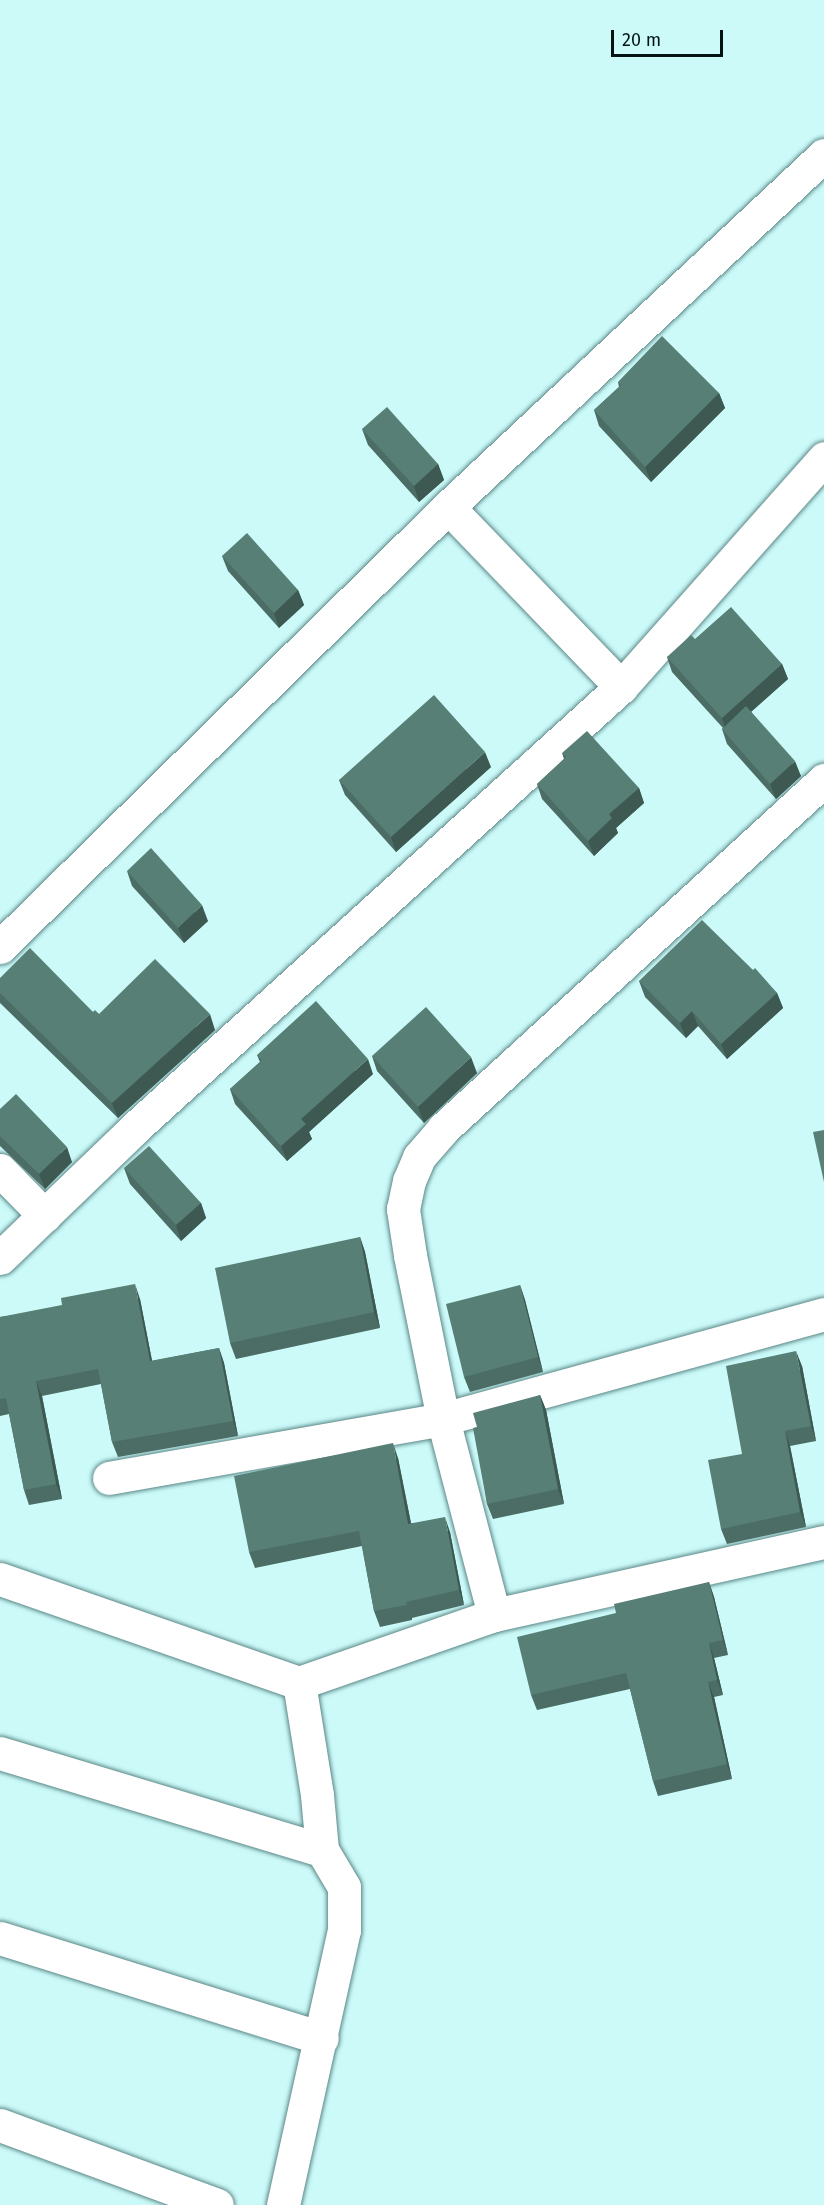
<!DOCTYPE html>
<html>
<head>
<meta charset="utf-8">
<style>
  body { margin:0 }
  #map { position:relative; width:824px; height:2205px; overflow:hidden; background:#cbfaf9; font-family:"Fira Sans",sans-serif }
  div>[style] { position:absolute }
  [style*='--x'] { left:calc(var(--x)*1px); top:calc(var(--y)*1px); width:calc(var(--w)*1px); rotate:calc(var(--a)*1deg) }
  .roads { filter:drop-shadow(0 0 2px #5b8786) drop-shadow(0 0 2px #5b8786) }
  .minor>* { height:33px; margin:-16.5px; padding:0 16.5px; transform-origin:16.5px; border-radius:16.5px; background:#fff }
  .wall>* { inset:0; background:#4b6d65 }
  .shaded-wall>* { inset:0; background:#3d5952 }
  .building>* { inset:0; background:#577f75 }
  span { translate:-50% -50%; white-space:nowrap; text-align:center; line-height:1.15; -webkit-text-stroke:4.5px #cbfaf9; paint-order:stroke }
  .scale { position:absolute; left:611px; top:30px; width:112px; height:27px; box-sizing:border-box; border:3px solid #031313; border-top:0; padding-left:8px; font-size:18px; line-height:21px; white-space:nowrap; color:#031313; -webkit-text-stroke:4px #cbfaf9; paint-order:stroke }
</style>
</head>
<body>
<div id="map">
  <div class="roads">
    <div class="minor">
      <div style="--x:448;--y:507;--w:250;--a:46.1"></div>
      <div style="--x:0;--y:947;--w:628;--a:-44.48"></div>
      <div style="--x:448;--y:507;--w:515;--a:-43.11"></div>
      <div style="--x:0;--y:1170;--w:64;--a:45.6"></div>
      <div style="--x:0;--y:1258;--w:190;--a:-43.9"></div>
      <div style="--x:137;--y:1126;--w:653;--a:-42.21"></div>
      <div style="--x:621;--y:687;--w:306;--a:-48.4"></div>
      <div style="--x:109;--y:1478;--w:339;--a:-10"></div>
      <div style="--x:443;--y:1419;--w:395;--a:-15.4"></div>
      <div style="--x:0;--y:1579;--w:317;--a:19.2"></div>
      <div style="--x:494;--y:1615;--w:203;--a:-104.6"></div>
      <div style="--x:443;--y:1419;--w:167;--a:-101.4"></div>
      <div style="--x:410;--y:1255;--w:47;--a:-98.7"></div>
      <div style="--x:403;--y:1209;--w:29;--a:-78"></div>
      <div style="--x:409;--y:1181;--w:26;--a:-67"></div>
      <div style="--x:419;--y:1157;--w:37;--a:-49"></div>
      <div style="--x:443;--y:1129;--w:517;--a:-42.49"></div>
      <div style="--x:0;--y:1753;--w:336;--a:16.8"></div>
      <div style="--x:0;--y:1938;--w:337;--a:17.3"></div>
      <div style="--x:0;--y:2125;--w:231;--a:20.2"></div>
      <div style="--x:283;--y:2205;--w:282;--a:-77.5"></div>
      <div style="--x:344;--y:1930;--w:43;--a:-90"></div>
      <div style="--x:344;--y:1887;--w:43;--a:-120.7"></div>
      <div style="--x:322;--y:1850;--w:55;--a:-95.2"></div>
      <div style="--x:317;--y:1795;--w:113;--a:-99.1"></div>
      <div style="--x:299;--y:1683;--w:207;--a:-19.2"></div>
      <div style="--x:494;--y:1615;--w:338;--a:-12.5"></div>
    </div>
  </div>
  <div class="wall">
    <div style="clip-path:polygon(618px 382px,719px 393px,725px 408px,651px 482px,599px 426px,594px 410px,619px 387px)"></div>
    <div style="clip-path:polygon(362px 429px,438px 464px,444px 480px,419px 502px,368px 445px)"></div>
    <div style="clip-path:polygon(222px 556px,298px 590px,304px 605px,279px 628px,228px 571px)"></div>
    <div style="clip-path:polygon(695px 639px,782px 664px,788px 679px,751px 712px,801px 776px,776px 799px,727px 744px,722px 729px,723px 728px,672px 672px,667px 657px)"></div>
    <div style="clip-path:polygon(562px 753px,639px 788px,644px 803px,616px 828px,618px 833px,594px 856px,542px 799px,537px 784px,564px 759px)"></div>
    <div style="clip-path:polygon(491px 767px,396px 852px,345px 795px,339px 780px)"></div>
    <div style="clip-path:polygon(127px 871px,208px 921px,184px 943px,132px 886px)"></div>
    <div style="clip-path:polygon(753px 970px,777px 993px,783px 1008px,727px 1059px,698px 1026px,686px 1038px,645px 997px,639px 981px)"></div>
    <div style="clip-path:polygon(0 978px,99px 1014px,215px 1030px,118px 1118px,0 1003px)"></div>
    <div style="clip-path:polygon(257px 1055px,373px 1074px,309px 1132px,312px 1139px,287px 1161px,235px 1104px,230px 1089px,260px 1062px)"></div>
    <div style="clip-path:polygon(372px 1056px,477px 1073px,424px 1123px,377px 1071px)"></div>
    <div style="clip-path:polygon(0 1109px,72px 1162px,45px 1189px,0 1146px)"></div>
    <div style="clip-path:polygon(124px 1168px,201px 1203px,206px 1218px,181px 1241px,130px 1184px)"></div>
    <div style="clip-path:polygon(360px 1237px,365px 1252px,380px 1328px,236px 1359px,230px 1343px)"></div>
    <div style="clip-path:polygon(520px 1285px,525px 1300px,543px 1372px,470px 1392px,464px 1377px)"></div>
    <div style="clip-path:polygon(140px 1299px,152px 1361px,219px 1348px,224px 1363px,238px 1436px,118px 1457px,112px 1442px,101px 1384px,42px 1396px,62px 1499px,29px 1505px,24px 1490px,9px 1414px,0 1416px,0 1317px)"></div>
    <div style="clip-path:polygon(802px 1366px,816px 1441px,790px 1446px,806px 1527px,727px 1544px,721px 1529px,742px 1454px)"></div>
    <div style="clip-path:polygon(540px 1395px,546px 1410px,564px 1504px,493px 1519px,487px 1504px,477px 1427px)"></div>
    <div style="clip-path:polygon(398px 1458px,411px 1523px,450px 1532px,464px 1605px,412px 1618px,412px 1620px,380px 1627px,374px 1611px,362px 1546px,255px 1568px,249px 1552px)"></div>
    <div style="clip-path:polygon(709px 1582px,714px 1597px,728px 1655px,714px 1658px,723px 1695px,714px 1697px,732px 1779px,658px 1796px,653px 1781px,630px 1689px,537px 1710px,531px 1695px,616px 1613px)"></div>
  </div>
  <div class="shaded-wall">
    <div style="clip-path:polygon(719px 393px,725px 408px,651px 482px,645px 467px)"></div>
    <div style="clip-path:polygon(438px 464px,444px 480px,419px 502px,414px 486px)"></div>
    <div style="clip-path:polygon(298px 590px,304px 605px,279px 628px,274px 613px)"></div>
    <div style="clip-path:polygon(782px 664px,788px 679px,727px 733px,722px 718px)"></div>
    <div style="clip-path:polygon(485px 752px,491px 767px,396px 852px,391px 837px)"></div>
    <div style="clip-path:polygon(795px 761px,801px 776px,776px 799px,770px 784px)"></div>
    <div style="clip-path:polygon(639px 788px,644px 803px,616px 828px,618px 833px,594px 856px,588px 841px,609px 814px)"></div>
    <div style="clip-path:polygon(202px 905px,208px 921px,184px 943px,178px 928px)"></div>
    <div style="clip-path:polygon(777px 993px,783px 1008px,727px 1059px,721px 1044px)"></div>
    <div style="clip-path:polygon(692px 1011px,698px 1026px,686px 1038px,680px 1023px)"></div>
    <div style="clip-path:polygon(210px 1014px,215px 1030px,118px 1118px,112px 1103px)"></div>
    <div style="clip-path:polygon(471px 1057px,477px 1073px,424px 1123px,418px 1107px)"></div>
    <div style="clip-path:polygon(368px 1059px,373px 1074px,309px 1132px,312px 1139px,287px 1161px,281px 1146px,301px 1119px)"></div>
    <div style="clip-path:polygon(67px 1147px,72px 1162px,45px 1189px,39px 1174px)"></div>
    <div style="clip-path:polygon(201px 1203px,206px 1218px,181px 1241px,176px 1225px)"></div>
    <div style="clip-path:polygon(360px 1237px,365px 1252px,380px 1328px,374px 1312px)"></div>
    <div style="clip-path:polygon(135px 1284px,140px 1299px,155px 1376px,150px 1361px)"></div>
    <div style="clip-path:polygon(520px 1285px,525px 1300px,543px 1372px,538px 1357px)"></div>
    <div style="clip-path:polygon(219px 1348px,224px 1363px,238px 1436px,233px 1421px)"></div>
    <div style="clip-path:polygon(796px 1351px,802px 1366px,816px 1441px,811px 1426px)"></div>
    <div style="clip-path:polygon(36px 1381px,42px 1396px,62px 1499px,56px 1484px)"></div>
    <div style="clip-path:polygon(540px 1395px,546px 1410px,564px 1504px,558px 1489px)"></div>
    <div style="clip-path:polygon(785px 1431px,790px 1446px,806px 1527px,800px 1512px)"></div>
    <div style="clip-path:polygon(393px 1443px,398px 1458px,414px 1539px,408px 1524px)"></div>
    <div style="clip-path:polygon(445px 1517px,450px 1532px,464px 1605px,459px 1590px)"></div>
    <div style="clip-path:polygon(709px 1582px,714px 1597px,728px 1655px,723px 1640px)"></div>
    <div style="clip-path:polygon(709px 1643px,714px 1658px,723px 1695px,717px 1680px)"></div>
    <div style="clip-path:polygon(708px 1682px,714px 1697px,732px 1779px,727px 1764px)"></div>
  </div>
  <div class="building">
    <div style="clip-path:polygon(662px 336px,719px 393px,645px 467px,594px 410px,621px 385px,618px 382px)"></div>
    <div style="clip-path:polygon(387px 407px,438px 464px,414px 486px,362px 429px)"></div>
    <div style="clip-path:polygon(247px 533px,298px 590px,274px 613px,222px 556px)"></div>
    <div style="clip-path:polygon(731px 607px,782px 664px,722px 718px,667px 657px,691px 635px,695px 639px)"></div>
    <div style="clip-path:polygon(434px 695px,485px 752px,391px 837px,339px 780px)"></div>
    <div style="clip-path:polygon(746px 706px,795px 761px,770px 784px,722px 729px)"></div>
    <div style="clip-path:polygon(587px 731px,639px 788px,609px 814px,612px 818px,588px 841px,537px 784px,566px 757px,562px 753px)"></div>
    <div style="clip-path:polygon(151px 848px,202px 905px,178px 928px,127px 871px)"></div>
    <div style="clip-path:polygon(702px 920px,753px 970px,755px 968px,777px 993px,721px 1044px,692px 1011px,680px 1023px,639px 981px)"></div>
    <div style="clip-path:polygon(30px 948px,93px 1012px,95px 1010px,99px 1014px,155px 959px,210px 1014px,112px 1103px,0 993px,0 978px)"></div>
    <div style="clip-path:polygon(316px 1001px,368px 1059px,301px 1119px,306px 1124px,281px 1146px,230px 1089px,262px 1060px,257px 1055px)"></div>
    <div style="clip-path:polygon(426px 1007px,471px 1057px,418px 1107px,372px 1056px)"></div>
    <div style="clip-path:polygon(16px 1094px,67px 1147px,39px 1174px,0 1136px,0 1109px)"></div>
    <div style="clip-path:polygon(824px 1130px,824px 1182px,813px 1132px)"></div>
    <div style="clip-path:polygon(149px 1146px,201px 1203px,176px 1225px,124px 1168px)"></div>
    <div style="clip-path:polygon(360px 1237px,374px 1312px,230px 1343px,215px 1268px)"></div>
    <div style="clip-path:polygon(135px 1284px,150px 1361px,219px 1348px,233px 1421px,112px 1442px,98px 1369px,36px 1381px,56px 1484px,24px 1490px,6px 1398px,0 1399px,0 1317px,62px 1305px,61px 1298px)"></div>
    <div style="clip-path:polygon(520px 1285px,538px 1357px,464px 1377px,446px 1304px)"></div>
    <div style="clip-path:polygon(796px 1351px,811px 1426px,785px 1431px,800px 1512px,721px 1529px,708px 1460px,742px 1454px,726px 1366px)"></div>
    <div style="clip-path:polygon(540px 1395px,558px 1489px,487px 1504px,473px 1428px,477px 1427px,473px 1413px)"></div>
    <div style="clip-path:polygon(393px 1443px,408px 1524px,445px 1517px,459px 1590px,406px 1602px,407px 1605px,374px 1611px,359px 1531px,249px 1552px,234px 1476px)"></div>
    <div style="clip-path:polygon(709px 1582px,723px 1640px,709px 1643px,717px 1680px,708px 1682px,727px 1764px,653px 1781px,626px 1673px,531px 1695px,517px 1637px,616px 1613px,614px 1604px)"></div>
  </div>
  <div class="scale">20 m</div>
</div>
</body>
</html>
